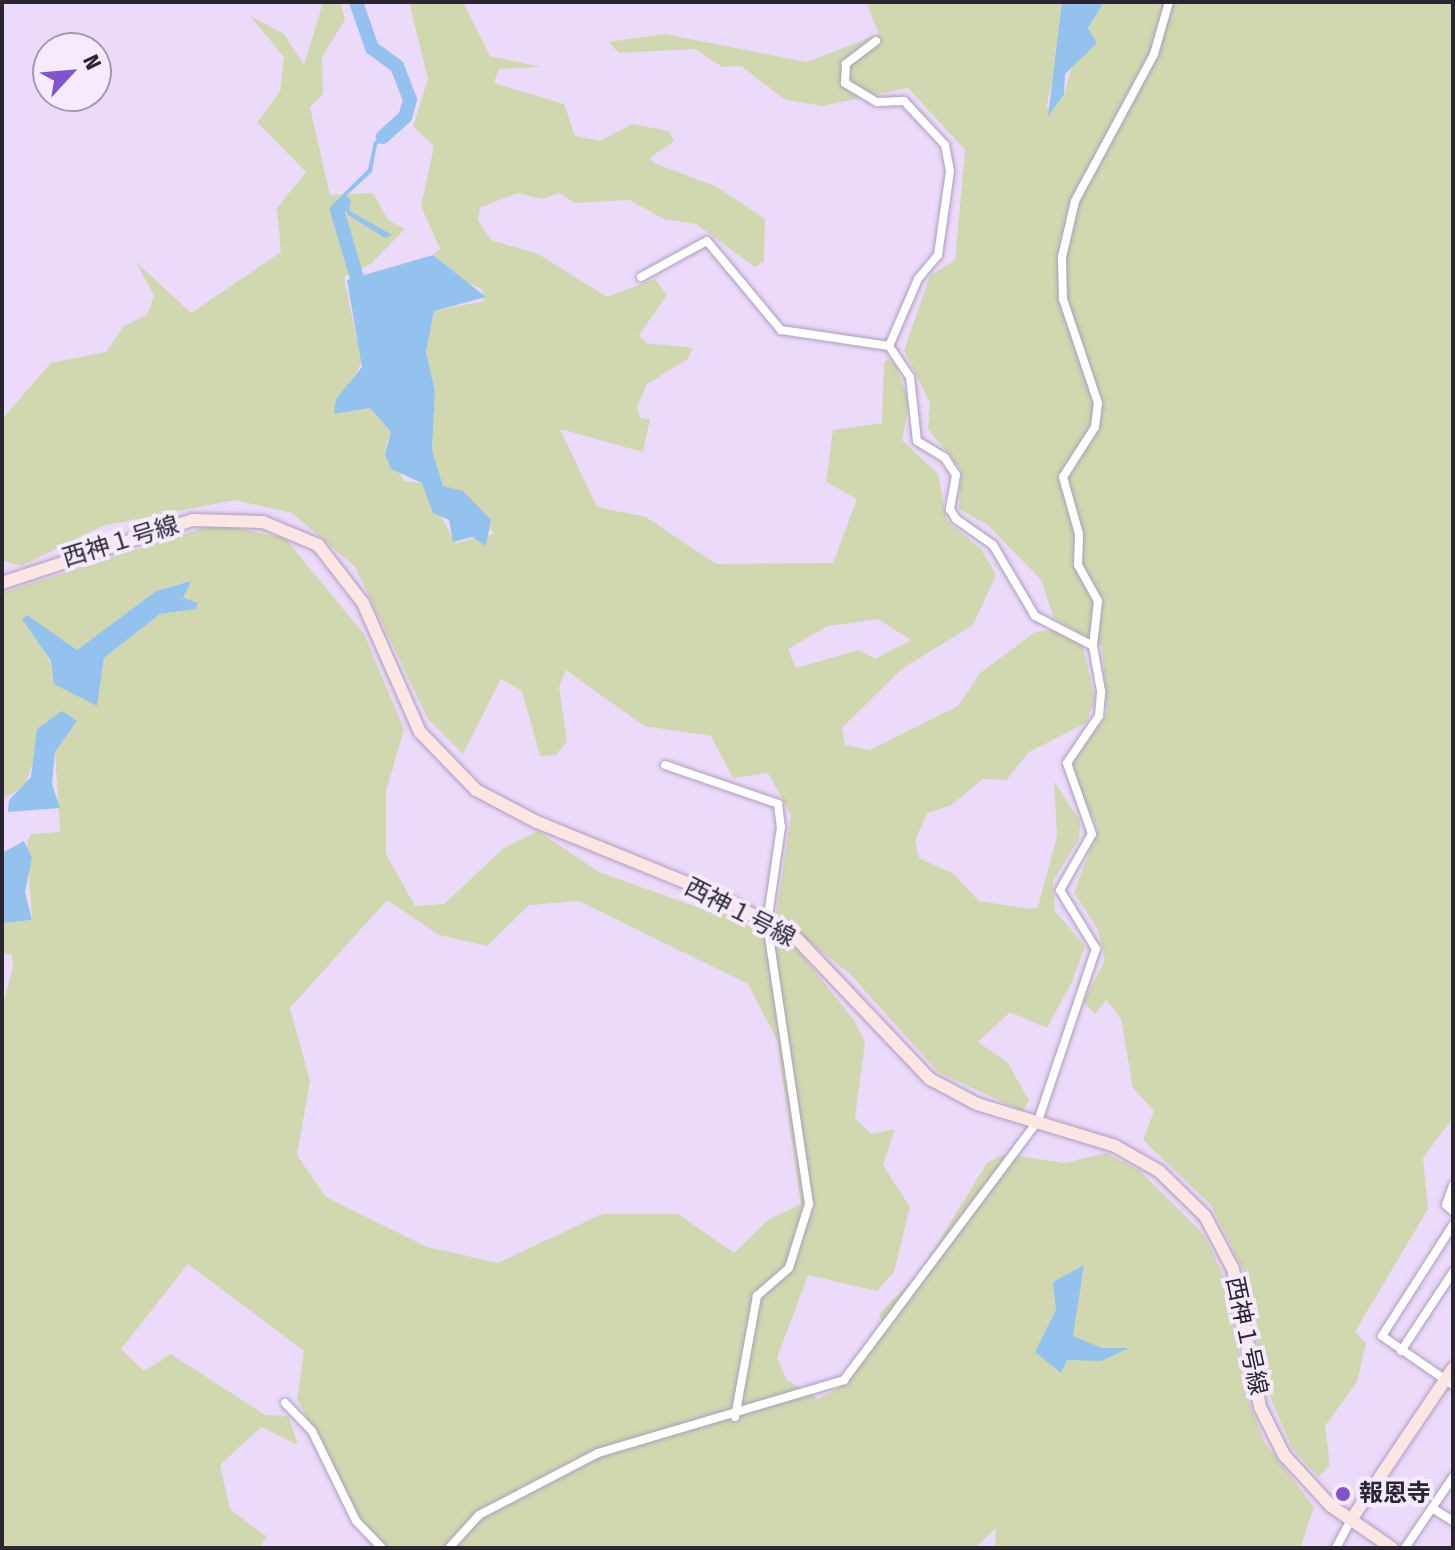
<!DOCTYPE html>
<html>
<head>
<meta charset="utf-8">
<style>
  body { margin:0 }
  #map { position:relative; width:1455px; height:1550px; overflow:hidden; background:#ecdafb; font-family:"Fira Sans Condensed","Noto Sans JP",sans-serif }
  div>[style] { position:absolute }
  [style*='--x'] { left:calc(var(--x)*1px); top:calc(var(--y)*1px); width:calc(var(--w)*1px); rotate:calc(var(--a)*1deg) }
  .green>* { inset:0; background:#d1d8b0 }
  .water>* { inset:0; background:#93c2ee }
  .river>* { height:14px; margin:-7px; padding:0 7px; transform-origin:7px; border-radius:7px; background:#93c2ee }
  .roads { filter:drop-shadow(0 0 2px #ae9dbc) drop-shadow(0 0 2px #ae9dbc) }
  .street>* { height:8px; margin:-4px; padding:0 4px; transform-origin:4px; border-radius:4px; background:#fff }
  .secondary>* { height:12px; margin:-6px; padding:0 6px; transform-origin:6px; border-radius:6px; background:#fce6e4 }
  .dots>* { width:22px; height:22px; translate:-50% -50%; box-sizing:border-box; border:4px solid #f5eafe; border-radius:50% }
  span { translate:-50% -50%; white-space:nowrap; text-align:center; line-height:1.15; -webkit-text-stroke:8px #f5eafe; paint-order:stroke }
  .street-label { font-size:24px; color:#2b2531 }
  .poi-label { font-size:24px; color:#2b2531; font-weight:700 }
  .left { translate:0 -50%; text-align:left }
  .frame { position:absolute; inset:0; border:4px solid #2b2531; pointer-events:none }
  .north { position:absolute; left:32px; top:32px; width:80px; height:80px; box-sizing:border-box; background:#f5eafe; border:2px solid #a49bac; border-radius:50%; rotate:64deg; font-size:22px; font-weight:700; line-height:32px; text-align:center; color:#2b2531 }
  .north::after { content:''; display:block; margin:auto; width:28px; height:36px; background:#7f54cd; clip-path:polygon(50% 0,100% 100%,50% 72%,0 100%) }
</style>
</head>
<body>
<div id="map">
  <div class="green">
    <div style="clip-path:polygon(evenodd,323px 2px,341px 2px,345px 20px,322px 57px,323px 94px,310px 107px,330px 195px,373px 193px,388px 220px,405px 229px,371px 264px,344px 277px,362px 362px,334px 414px,370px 408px,391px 432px,386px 446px,404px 481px,422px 483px,456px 543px,494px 534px,466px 493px,443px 486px,432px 450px,435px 391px,426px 352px,434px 311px,484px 301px,482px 289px,459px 279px,433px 255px,440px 249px,421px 206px,434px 146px,413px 126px,428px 79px,409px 2px,463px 2px,490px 56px,542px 67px,499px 69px,494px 83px,564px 104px,575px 136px,600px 141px,632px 124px,669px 131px,674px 141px,650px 158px,654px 163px,717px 187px,765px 219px,764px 261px,755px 267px,696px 224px,664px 219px,629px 200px,575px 203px,559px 193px,542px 199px,517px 193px,480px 208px,478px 220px,491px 240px,538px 254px,607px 297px,655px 279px,667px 295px,639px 335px,646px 343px,693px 348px,688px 359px,647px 384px,637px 407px,640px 418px,650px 419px,643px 452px,560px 429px,597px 507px,646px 517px,716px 564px,833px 563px,857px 499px,826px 482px,833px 430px,882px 423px,884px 363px,889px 359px,897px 368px,909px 403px,902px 440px,938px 474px,947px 521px,982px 550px,996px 575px,973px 625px,902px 669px,842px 728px,845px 745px,870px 750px,958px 706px,980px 673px,1035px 632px,1053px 630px,1082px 644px,1095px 699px,1086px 723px,1029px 752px,1006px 780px,983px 779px,950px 806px,927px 813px,915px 841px,919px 858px,954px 874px,979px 901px,1031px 909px,1038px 907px,1057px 836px,1054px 781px,1080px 821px,1079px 839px,1053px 881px,1055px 911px,1085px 946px,1072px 982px,1047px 1028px,1010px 1012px,978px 1042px,1008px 1063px,1029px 1101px,1022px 1111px,938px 1072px,849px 973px,776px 916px,791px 815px,768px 773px,733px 778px,711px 736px,644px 726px,566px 670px,559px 687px,567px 741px,556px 755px,540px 756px,522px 691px,501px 679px,463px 754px,428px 719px,355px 567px,292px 513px,235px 500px,102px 526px,21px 566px,2px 560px,2px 419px,51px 363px,106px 352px,124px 326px,147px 315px,154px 296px,136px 262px,191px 313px,281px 252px,277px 208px,306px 172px,257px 122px,280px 92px,284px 57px,250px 16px,284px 34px,304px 65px,323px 2px,878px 619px,911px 640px,875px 659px,859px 650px,796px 668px,788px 649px,828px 626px,878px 619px)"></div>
    <div style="clip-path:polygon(866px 2px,1062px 2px,1063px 38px,1046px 108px,1064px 94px,1073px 63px,1097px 43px,1088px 28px,1104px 2px,1453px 2px,1453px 1118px,1423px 1158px,1428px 1209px,1355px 1332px,1366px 1343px,1357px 1382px,1325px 1426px,1330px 1465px,1318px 1477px,1292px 1448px,1263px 1380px,1246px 1276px,1211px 1205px,1143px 1140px,1154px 1111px,1133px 1088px,1121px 1019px,1106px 1000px,1095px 1014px,1083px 1002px,1105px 960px,1098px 930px,1074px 892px,1098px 829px,1074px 778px,1074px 761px,1107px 714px,1102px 646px,1054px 618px,1041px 580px,988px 525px,959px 509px,961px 469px,928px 429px,930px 403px,904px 350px,930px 276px,955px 260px,965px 150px,908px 88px,822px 106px,784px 99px,741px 66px,722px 67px,695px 49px,619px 53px,609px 42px,664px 34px,807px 62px,879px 34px)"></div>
    <div style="clip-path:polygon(evenodd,216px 524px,285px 538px,364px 634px,404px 729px,386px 792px,386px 854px,415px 906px,444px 904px,504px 848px,538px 831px,599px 872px,708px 911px,745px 915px,792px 943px,854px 1020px,865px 1042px,855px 1118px,871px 1134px,895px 1129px,883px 1165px,910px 1207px,894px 1272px,877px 1291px,808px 1275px,777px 1358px,787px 1380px,818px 1399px,840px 1387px,885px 1332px,879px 1314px,920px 1272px,987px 1163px,1004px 1154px,1065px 1163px,1106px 1153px,1139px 1170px,1205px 1236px,1228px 1286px,1247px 1397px,1265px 1443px,1314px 1507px,1300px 1548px,995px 1548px,996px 1528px,975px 1548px,376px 1548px,297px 1399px,304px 1351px,188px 1264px,121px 1349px,144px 1371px,171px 1354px,265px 1415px,288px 1416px,298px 1445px,261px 1427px,220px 1465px,230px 1509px,267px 1537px,259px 1548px,2px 1548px,2px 1007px,13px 967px,12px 955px,2px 953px,2px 923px,32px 920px,27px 842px,31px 834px,60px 832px,55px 752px,77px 721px,39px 747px,24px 787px,2px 799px,2px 593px,216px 524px,190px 581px,183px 598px,195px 609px,160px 614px,104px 658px,97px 705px,55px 672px,35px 633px,77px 650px,156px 591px,190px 581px,216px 524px,387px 900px,439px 935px,487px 946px,529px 905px,579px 901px,748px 984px,777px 1040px,801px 1204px,768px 1220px,734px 1253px,678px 1214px,602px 1214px,498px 1263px,427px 1247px,326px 1197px,297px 1155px,310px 1081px,290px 1008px,387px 900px)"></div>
  </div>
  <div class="water">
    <div style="clip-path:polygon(1062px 2px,1104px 2px,1088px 28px,1097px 43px,1065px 74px,1064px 94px,1048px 117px)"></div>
    <div style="clip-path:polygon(395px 124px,399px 127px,377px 145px,372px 172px,345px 197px,350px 211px,392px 235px,385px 238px,348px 215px,341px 196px,368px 169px,374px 142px)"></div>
    <div style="clip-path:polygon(433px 255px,486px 297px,434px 311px,426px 352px,435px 391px,432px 450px,443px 486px,463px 491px,491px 520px,486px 546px,472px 537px,453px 542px,449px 520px,433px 513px,422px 483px,391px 469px,385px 454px,391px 432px,370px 408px,334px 414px,336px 399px,362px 367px,347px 280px)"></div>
    <div style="clip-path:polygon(191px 581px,183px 598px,198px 603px,196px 609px,160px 614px,104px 658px,97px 706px,54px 684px,51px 661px,22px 619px,27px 615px,77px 650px,156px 591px)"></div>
    <div style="clip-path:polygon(62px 711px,77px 721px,55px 752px,52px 784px,60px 808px,8px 812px,9px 800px,31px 777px,37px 729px)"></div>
    <div style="clip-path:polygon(24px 841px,32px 858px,25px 892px,32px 920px,2px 923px,2px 853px)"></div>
    <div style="clip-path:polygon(1084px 1265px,1073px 1336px,1102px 1348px,1129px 1348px,1101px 1361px,1067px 1360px,1061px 1373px,1035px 1352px,1056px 1310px,1053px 1282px)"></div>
  </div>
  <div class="river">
    <div style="--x:356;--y:2;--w:49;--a:70.8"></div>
    <div style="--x:372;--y:48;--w:31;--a:36"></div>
    <div style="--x:397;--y:66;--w:36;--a:69"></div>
    <div style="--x:410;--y:100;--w:18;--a:106"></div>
    <div style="--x:405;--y:117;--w:30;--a:138"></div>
    <div style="--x:344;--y:203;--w:10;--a:135"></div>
    <div style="--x:337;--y:210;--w:89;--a:73.6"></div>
  </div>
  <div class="roads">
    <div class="street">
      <div style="--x:876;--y:41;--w:38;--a:143"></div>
      <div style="--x:846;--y:64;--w:19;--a:93"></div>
      <div style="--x:845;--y:83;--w:37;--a:31"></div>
      <div style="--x:877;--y:102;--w:27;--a:-2"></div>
      <div style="--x:904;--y:101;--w:60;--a:47"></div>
      <div style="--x:945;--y:145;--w:26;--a:79"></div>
      <div style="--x:950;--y:171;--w:85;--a:98.1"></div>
      <div style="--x:938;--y:255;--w:31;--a:130"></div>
      <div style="--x:918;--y:279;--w:73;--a:113.4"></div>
      <div style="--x:641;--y:277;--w:75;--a:-28.6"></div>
      <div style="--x:707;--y:241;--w:116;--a:50.3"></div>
      <div style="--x:781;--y:330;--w:109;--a:8.4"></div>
      <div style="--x:889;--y:346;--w:37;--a:56"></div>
      <div style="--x:910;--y:377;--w:64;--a:83.8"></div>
      <div style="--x:917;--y:441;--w:33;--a:31"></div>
      <div style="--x:945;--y:458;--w:20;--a:57"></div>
      <div style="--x:956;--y:475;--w:35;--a:100"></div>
      <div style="--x:950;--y:509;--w:12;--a:59"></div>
      <div style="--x:956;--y:519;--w:45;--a:35.1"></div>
      <div style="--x:993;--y:545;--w:82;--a:59.4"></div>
      <div style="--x:1035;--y:616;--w:65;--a:27.3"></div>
      <div style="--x:665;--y:765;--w:120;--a:19"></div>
      <div style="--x:778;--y:804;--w:23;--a:83"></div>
      <div style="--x:781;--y:827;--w:97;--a:98.3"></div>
      <div style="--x:767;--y:923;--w:284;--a:81.5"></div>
      <div style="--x:809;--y:1204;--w:67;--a:107.4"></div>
      <div style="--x:789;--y:1268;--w:43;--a:138.8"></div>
      <div style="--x:757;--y:1296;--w:123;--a:100.3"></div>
      <div style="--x:1453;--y:1185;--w:21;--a:109"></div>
      <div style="--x:1446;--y:1205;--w:9;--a:41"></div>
      <div style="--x:1453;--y:1225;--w:132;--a:122.6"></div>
      <div style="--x:1382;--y:1336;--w:86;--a:34.6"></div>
      <div style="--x:1401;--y:1351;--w:95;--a:-56.6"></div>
      <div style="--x:285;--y:1403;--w:39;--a:46"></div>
      <div style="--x:312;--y:1431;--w:100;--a:63.9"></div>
      <div style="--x:356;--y:1521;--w:37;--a:46"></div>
      <div style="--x:1432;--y:1508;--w:25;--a:32"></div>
      <div style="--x:449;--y:1548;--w:45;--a:-47.7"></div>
      <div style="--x:479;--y:1515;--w:134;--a:-27.5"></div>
      <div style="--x:598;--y:1453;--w:257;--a:-16.5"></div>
      <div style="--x:844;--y:1380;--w:324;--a:-53.2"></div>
      <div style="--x:1038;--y:1121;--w:182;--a:-71.4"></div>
      <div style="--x:1096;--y:949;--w:69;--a:-121.4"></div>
      <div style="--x:1060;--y:890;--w:64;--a:-60.3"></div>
      <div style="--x:1092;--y:834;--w:75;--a:-109.4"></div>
      <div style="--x:1067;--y:763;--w:57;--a:-55.8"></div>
      <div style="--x:1099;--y:716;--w:25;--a:-85"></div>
      <div style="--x:1101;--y:691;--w:46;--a:-100.1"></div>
      <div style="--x:1093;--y:646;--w:45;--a:-83.7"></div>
      <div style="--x:1098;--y:601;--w:41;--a:-119.1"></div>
      <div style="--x:1078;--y:565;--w:31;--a:-88"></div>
      <div style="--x:1079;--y:534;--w:59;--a:-105.7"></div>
      <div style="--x:1063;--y:477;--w:59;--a:-57.4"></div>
      <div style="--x:1095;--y:427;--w:24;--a:-83"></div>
      <div style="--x:1098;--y:403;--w:110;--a:-108.6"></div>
      <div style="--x:1063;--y:299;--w:42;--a:-91.4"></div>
      <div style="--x:1062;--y:257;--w:57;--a:-76.9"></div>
      <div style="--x:1075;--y:201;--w:167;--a:-61.7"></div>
      <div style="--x:1154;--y:54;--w:54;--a:-73.9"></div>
      <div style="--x:1336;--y:1548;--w:32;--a:-62"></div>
      <div style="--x:1405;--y:1548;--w:86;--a:-55.9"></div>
    </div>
    <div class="secondary">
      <div style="--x:2;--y:583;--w:201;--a:-18.3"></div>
      <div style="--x:193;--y:520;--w:70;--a:1.6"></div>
      <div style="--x:263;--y:522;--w:60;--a:22.7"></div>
      <div style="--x:318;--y:545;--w:73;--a:52.2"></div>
      <div style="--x:363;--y:603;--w:141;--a:66.2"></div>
      <div style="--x:420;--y:732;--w:81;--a:46"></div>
      <div style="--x:476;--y:790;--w:69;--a:27.7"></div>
      <div style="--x:537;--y:822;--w:196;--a:22.1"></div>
      <div style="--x:719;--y:896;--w:90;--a:29.1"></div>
      <div style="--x:798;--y:940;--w:192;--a:46.5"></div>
      <div style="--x:930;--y:1079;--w:53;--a:28"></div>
      <div style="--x:977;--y:1104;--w:144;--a:16.9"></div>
      <div style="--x:1115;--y:1146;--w:51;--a:29.6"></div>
      <div style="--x:1159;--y:1171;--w:64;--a:44.4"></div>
      <div style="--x:1205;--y:1216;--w:60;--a:62.2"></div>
      <div style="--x:1233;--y:1269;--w:141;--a:78.9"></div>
      <div style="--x:1260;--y:1407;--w:54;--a:63.4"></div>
      <div style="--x:1284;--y:1455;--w:69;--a:47.3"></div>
      <div style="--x:1331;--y:1506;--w:74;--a:34.5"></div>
      <div style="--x:1351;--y:1520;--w:183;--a:-56.1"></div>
    </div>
  </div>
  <div class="dots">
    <div style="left:1343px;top:1494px;background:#7f54cd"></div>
  </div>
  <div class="street-label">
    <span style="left:121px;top:542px;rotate:-17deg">西神１号線</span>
    <span style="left:740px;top:913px;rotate:27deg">西神１号線</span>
    <span style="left:1246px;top:1336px;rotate:78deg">西神１号線</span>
  </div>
  <div class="poi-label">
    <span class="left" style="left:1359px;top:1494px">報恩寺</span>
  </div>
  <div class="frame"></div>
  <div class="north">N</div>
</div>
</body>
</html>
